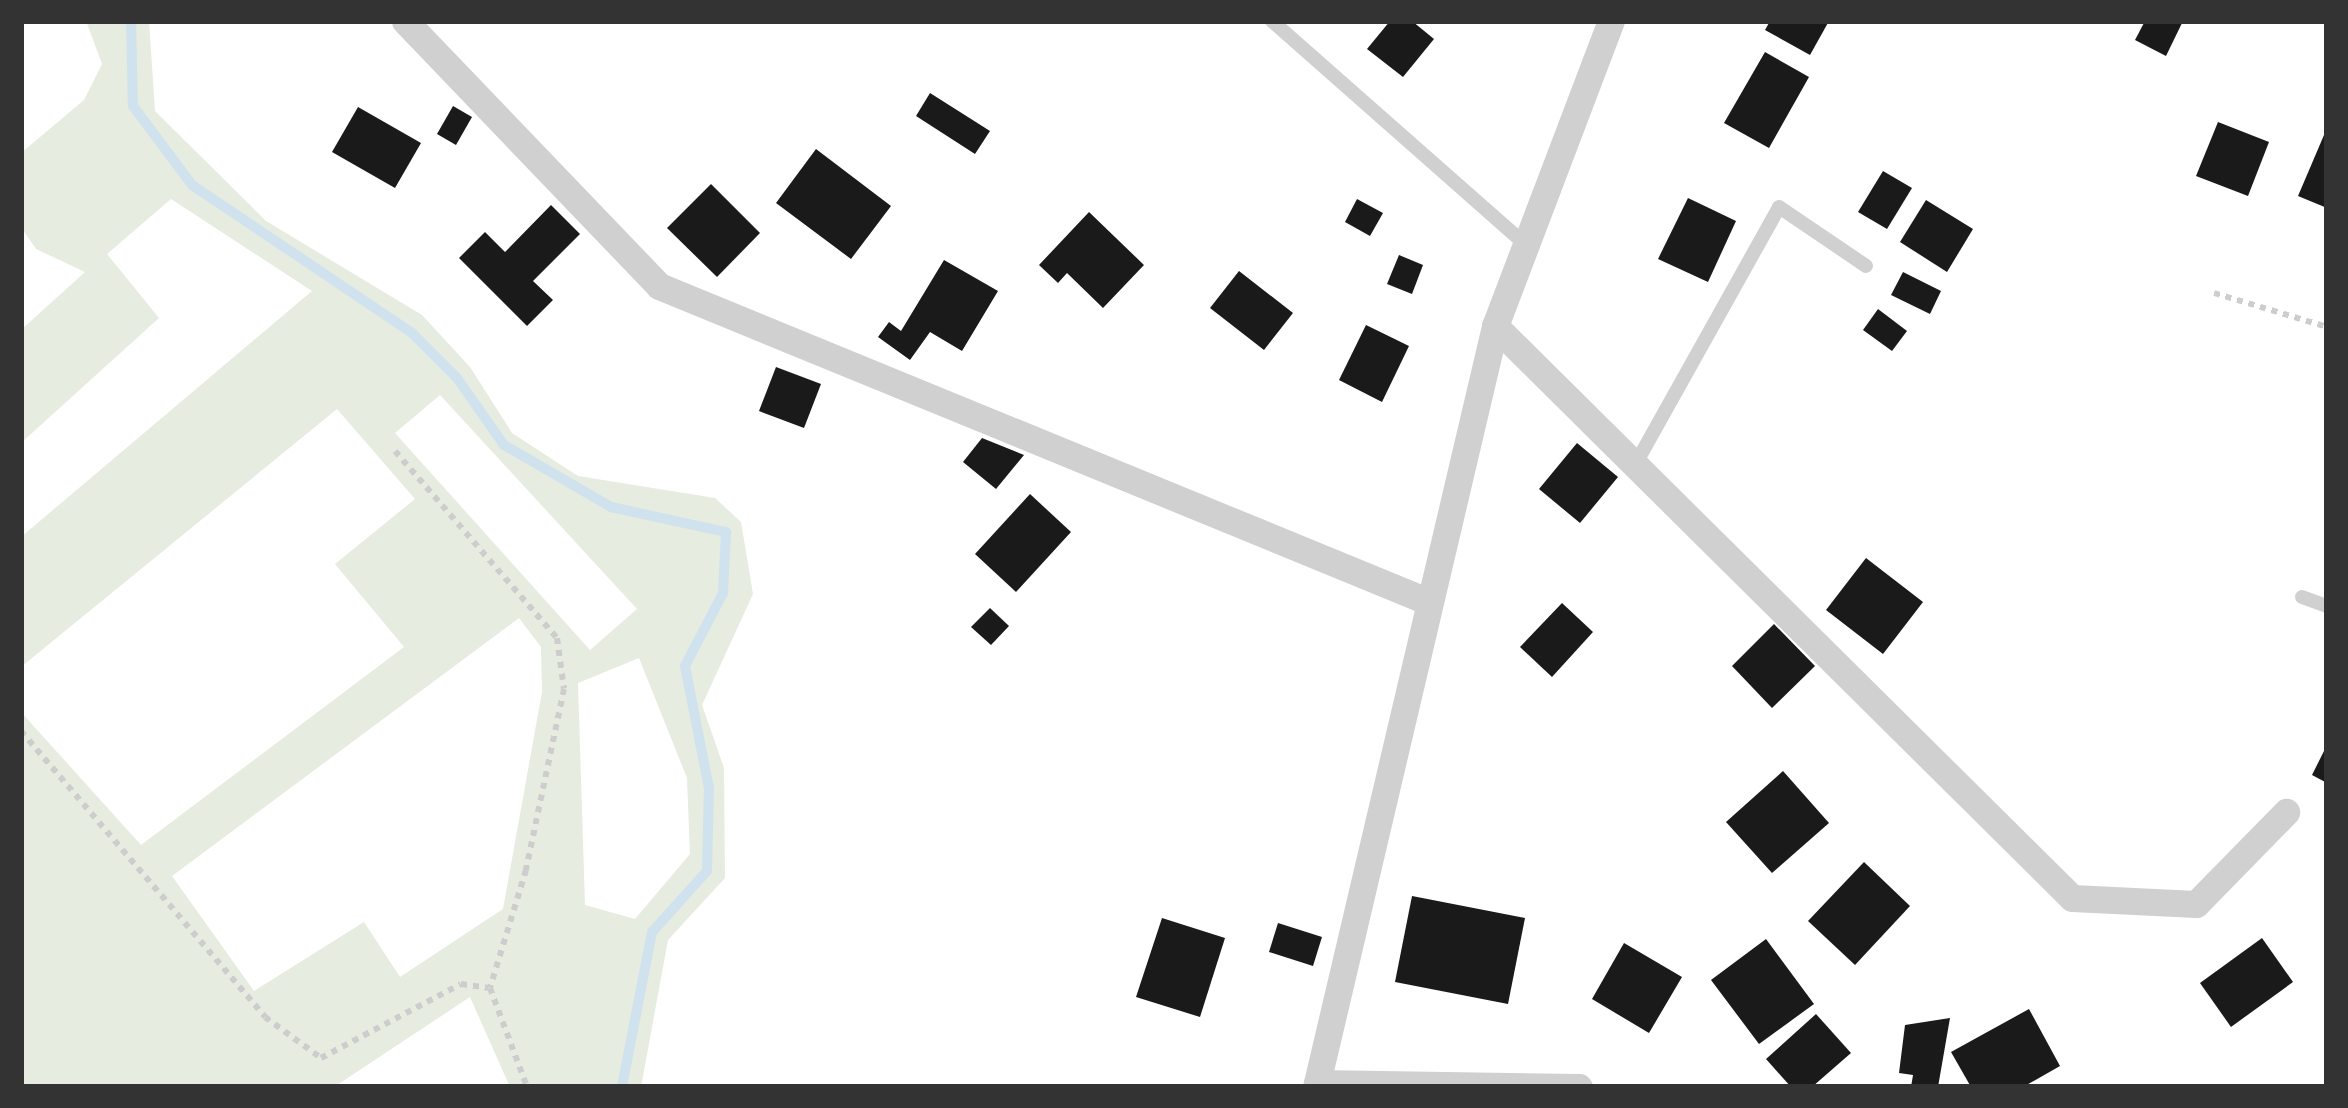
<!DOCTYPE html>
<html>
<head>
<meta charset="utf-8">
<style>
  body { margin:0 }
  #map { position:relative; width:2348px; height:1108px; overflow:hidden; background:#fff; font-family:"Fira Sans",sans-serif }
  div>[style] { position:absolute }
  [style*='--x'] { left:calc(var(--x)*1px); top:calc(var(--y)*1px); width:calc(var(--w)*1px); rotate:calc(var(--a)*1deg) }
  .green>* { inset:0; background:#e6ecdf }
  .stream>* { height:10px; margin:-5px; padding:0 5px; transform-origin:5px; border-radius:5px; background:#cfe2ee }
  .building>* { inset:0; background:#1a1a1a }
  .path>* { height:6px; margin-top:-3px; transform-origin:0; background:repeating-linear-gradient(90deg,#cdcdcd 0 6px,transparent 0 12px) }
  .service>* { height:14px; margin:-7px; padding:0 7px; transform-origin:7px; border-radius:7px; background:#d0d0d0 }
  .minor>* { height:27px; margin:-13.5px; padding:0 13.5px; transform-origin:13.5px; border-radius:13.5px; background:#d0d0d0 }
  span { translate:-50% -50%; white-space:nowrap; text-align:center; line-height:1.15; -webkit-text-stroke:12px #fff; paint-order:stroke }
  .frame { position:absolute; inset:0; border:24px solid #333; pointer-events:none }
</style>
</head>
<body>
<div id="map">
  <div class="green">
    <div style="clip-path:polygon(evenodd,86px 21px,149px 21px,155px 111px,266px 221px,422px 315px,470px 367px,512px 433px,578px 476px,715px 498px,741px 522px,753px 594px,702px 705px,724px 768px,725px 878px,668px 940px,641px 1087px,510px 1087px,470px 997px,334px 1087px,21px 1087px,21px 712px,141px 845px,404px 647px,335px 564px,415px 499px,337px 409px,21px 667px,21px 537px,312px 291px,171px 199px,107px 254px,159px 318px,21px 443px,21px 330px,85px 272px,36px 249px,21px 227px,21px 153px,84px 100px,102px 64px,86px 21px,440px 395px,637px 609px,590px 650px,395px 433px,440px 395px,86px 21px,519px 618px,541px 647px,542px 692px,503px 909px,400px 977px,364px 922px,254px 991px,172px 876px,519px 618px,86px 21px,639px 658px,687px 778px,690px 854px,635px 919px,585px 905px,578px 683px,639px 658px)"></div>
  </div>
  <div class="stream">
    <div style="--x:131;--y:21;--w:85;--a:88.7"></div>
    <div style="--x:133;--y:106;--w:99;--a:53.2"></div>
    <div style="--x:192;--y:185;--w:265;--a:33.9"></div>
    <div style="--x:412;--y:333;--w:64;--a:45"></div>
    <div style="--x:457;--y:378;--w:82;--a:55"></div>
    <div style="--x:504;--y:445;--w:124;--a:30.1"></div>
    <div style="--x:611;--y:507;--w:118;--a:12.3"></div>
    <div style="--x:726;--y:532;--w:61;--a:92.8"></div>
    <div style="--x:723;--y:593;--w:82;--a:117.5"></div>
    <div style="--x:685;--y:666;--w:124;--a:78.9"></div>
    <div style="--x:709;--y:788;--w:83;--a:91.4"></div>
    <div style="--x:707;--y:871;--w:82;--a:132"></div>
    <div style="--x:652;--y:932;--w:158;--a:101"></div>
  </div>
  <div class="building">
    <div style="clip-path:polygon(1390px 21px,1412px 21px,1434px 39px,1403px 77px,1367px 49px)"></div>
    <div style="clip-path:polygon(1770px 21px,1829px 21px,1810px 55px,1765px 30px)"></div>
    <div style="clip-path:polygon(2145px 21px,2183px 21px,2166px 56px,2135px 40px)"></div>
    <div style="clip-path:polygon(1765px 52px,1809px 77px,1769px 148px,1724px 123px)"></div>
    <div style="clip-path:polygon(930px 93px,990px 131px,975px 154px,916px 116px)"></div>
    <div style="clip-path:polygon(453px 106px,472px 117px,456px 145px,437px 134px)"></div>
    <div style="clip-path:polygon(358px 107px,421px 143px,395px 188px,332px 152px)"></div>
    <div style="clip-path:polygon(2218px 122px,2269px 142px,2248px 196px,2196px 176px)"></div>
    <div style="clip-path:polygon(2327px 128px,2327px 208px,2298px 196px)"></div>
    <div style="clip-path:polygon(816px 149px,891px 206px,851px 259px,776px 203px)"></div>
    <div style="clip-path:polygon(1883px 171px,1912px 188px,1887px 229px,1858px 212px)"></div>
    <div style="clip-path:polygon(711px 184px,760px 233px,717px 277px,667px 228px)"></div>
    <div style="clip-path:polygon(1688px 198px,1736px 221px,1708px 282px,1658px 259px)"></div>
    <div style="clip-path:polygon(1357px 199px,1383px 213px,1370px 236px,1345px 222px)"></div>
    <div style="clip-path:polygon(1926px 200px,1973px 229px,1947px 272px,1900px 242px)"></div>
    <div style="clip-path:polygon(551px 205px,580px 234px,533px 281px,553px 300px,527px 326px,459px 258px,485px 232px,505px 252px)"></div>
    <div style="clip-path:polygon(1089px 212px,1144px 265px,1103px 308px,1067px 273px,1058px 283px,1039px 265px)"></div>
    <div style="clip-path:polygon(1399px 255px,1423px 265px,1412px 294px,1387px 284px)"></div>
    <div style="clip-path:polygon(944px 260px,998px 291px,962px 351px,930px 332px,910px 360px,878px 337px,889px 322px,901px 331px)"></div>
    <div style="clip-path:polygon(1239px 271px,1293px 313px,1264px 350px,1210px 308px)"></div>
    <div style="clip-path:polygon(1903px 272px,1941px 291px,1930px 314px,1891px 295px)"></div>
    <div style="clip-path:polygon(1878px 309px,1907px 331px,1892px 351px,1863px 330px)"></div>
    <div style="clip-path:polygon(1366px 325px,1409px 346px,1382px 402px,1339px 380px)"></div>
    <div style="clip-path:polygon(776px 367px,821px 384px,804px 428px,759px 411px)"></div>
    <div style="clip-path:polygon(982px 438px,1024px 455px,996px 489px,963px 462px)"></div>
    <div style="clip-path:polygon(1577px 443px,1618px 477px,1580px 523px,1539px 489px)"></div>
    <div style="clip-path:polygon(1030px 494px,1071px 532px,1016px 592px,975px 554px)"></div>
    <div style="clip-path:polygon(1866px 558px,1923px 602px,1883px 654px,1826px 610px)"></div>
    <div style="clip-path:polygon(1562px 603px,1593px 632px,1552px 677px,1520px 647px)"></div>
    <div style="clip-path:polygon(990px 608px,1009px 626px,991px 645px,971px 627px)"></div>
    <div style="clip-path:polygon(1774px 624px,1815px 666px,1772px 708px,1732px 666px)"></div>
    <div style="clip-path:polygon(2327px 745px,2327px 783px,2312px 775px)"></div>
    <div style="clip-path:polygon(1783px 771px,1829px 823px,1772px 873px,1726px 822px)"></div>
    <div style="clip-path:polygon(1864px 862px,1910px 906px,1855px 965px,1808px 921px)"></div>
    <div style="clip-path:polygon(1412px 896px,1525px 918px,1508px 1004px,1395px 982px)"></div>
    <div style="clip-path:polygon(1162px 918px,1225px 938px,1200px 1017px,1136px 997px)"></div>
    <div style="clip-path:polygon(1278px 923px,1322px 937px,1313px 966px,1269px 952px)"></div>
    <div style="clip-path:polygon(2262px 938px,2293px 982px,2231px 1027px,2200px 983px)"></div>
    <div style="clip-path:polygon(1766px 939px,1814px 1004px,1759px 1044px,1711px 980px)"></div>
    <div style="clip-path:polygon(1624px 943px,1682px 977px,1649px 1033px,1592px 999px)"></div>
    <div style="clip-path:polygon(2029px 1009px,2060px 1066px,2023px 1087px,1971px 1087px,1951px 1052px)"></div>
    <div style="clip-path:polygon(1816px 1014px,1851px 1053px,1812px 1087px,1791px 1087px,1766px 1059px)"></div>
    <div style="clip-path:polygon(1950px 1018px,1938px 1087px,1911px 1087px,1913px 1075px,1899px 1073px,1905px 1025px)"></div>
  </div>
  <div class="path">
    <div style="--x:2214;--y:293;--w:118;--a:16.7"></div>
    <div style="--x:395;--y:451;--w:247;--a:49.1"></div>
    <div style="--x:557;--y:638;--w:51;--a:82.2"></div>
    <div style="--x:564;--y:689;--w:185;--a:101.9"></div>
    <div style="--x:526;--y:870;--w:123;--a:107"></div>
    <div style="--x:490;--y:988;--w:106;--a:69.5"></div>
    <div style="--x:21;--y:731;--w:376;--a:49.5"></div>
    <div style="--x:265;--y:1017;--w:69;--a:36.2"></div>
    <div style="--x:321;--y:1058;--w:158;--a:-27.9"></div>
    <div style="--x:461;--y:984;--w:28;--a:8"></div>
  </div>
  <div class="service">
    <div style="--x:1272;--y:21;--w:336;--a:41.4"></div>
    <div style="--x:1635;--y:465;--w:295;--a:-60.8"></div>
    <div style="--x:1779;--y:207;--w:105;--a:34.1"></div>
    <div style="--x:2302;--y:597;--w:27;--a:20"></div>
  </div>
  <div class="minor">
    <div style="--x:405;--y:21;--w:367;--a:46.2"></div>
    <div style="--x:659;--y:286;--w:830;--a:22.3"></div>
    <div style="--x:1495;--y:326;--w:812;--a:44.75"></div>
    <div style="--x:2072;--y:898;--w:124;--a:2.8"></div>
    <div style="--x:2196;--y:904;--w:129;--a:-45.6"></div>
    <div style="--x:1317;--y:1083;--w:262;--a:0.9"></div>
    <div style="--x:1316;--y:1087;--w:782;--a:-76.76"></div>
    <div style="--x:1495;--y:326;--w:326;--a:-69.2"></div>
  </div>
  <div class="frame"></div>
</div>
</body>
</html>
